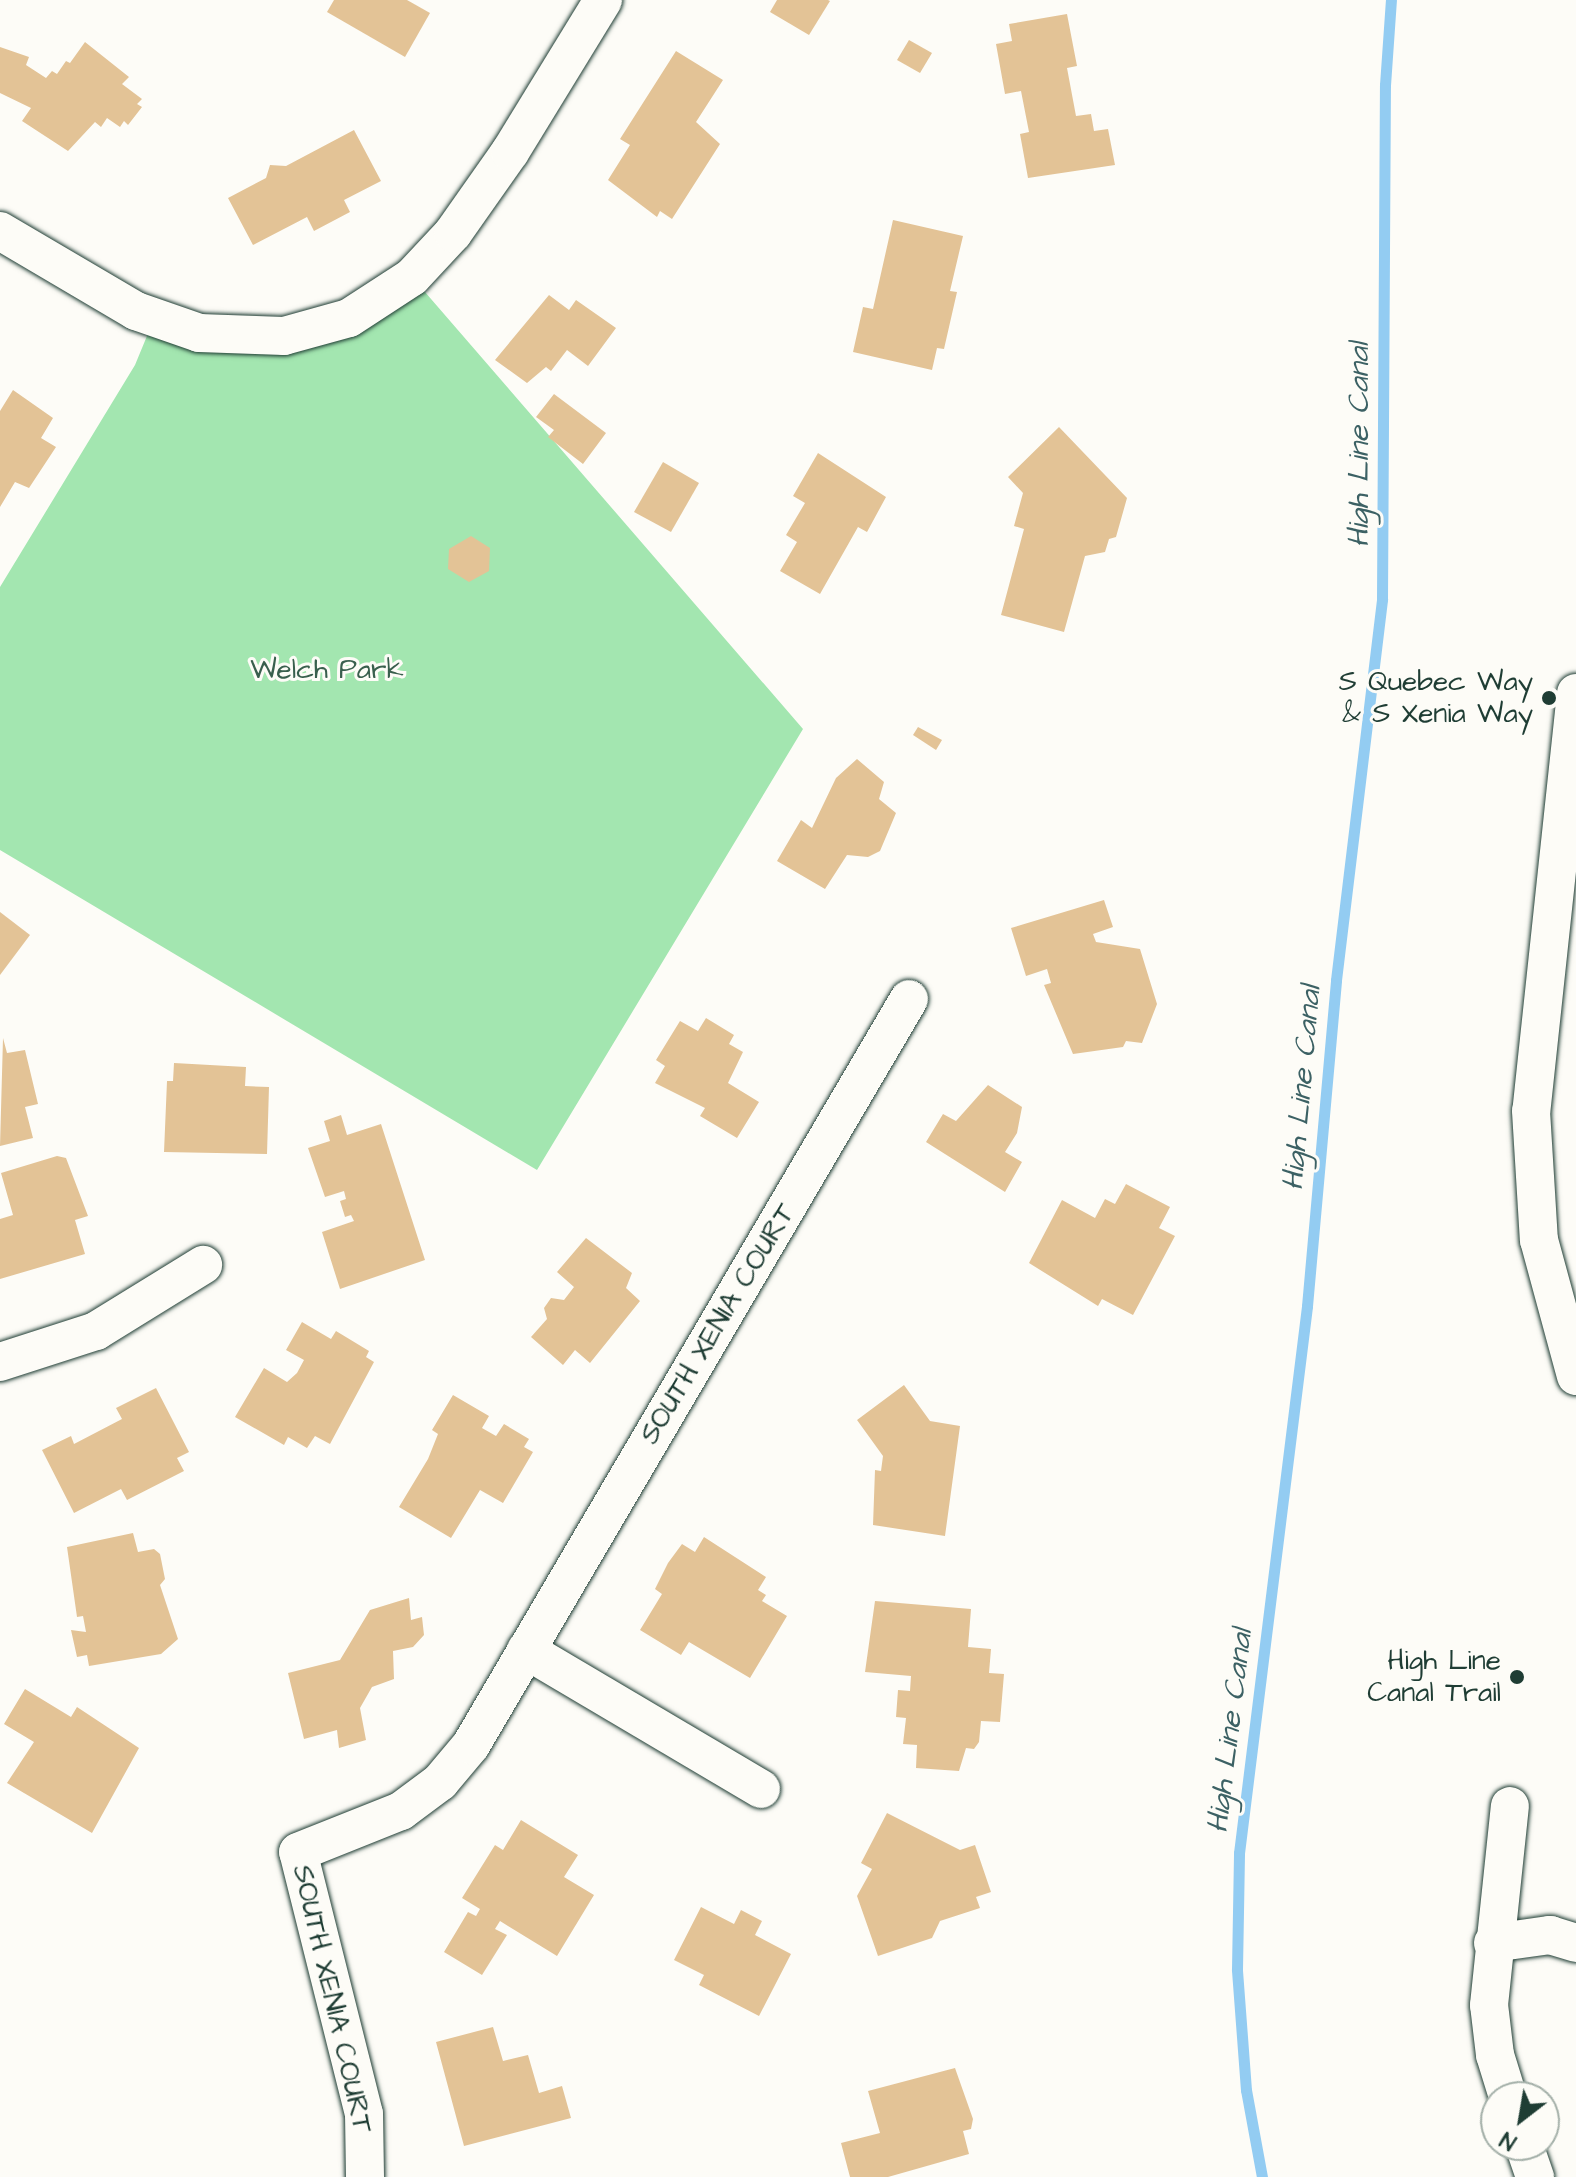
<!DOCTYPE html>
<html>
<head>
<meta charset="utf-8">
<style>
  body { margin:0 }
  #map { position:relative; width:1576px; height:2177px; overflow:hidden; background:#fdfcf7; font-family:"Architects Daughter",sans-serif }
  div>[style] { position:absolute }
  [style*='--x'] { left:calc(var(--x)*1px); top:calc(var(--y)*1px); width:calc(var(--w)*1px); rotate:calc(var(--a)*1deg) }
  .green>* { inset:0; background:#a3e6b0 }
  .stream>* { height:11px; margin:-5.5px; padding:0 5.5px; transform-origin:5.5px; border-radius:5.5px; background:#93ccf2 }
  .building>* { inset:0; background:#e3c396 }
  .roads { filter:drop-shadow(0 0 2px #1f3d34) drop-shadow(0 0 2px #1f3d34) }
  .minor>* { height:38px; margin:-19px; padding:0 19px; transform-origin:19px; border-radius:19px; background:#fdfcf7 }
  .dots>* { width:22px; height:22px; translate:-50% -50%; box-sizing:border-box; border:4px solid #fdfcf7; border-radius:50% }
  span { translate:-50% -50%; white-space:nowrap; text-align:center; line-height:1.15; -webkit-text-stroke:6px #fdfcf7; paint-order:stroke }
  .park-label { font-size:28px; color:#395f4d }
  .poi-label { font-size:28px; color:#1f3d34 }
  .right { translate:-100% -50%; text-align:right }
  .street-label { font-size:28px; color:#1f3d34 }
  .water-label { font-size:30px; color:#3c6164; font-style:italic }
  .north { position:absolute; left:1480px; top:2081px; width:80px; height:80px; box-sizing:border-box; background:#fdfcf7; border:2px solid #a4b0a9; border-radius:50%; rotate:211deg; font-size:22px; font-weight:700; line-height:32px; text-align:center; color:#1f3d34 }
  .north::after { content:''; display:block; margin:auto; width:28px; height:36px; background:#1f3d34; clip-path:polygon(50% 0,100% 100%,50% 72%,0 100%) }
</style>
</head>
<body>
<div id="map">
  <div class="green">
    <div style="clip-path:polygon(412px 277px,803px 729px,537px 1170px,0 850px,0 587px,135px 365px,154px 319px,253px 338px)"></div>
  </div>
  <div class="stream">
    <div style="--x:1262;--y:2177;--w:88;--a:-100.4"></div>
    <div style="--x:1246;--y:2090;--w:121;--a:-94.3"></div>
    <div style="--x:1237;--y:1969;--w:116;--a:-89"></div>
    <div style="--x:1239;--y:1853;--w:551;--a:-82.91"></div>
    <div style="--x:1307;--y:1306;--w:327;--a:-84.9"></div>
    <div style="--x:1336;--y:980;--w:384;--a:-83.1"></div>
    <div style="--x:1382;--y:599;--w:514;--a:-89.67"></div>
    <div style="--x:1385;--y:85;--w:85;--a:-86"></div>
  </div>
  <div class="building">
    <div style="clip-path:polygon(334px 0,407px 0,430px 13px,405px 57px,327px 12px)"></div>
    <div style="clip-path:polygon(777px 0,828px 0,830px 1px,809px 35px,770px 12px)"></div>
    <div style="clip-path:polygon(1067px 14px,1077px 66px,1067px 68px,1076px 116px,1091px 114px,1094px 131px,1108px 129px,1115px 165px,1028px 178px,1020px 134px,1029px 132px,1021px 91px,1005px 94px,996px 44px,1012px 41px,1009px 24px)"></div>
    <div style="clip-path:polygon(909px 40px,932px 53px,920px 73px,897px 60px)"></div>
    <div style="clip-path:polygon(85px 42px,129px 77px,122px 84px,142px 99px,137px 104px,142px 107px,128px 125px,124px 121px,120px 127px,107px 118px,101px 127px,95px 122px,68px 151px,22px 121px,31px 108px,0 93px,0 47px,29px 57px,26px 65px,46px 78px,52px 71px,57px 74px,66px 61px,70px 63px)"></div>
    <div style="clip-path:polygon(676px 51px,723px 80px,696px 122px,720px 144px,672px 219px,660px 211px,657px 217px,608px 180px,630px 145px,620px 139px)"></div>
    <div style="clip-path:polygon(354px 130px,381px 181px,344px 200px,350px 212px,314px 231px,307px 217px,253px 245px,228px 198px,266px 178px,270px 165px,286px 166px)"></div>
    <div style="clip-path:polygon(893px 220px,963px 236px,950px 291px,957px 292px,944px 349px,937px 348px,932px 370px,853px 352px,863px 307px,873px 309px)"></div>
    <div style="clip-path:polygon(549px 295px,569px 310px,576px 300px,616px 328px,588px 366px,567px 350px,551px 371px,546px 367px,527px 383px,495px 360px)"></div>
    <div style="clip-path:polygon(13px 390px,53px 418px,41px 438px,56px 447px,29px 488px,15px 482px,0 507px,0 411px)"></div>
    <div style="clip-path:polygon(554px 394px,606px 433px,583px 464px,548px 437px,554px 430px,536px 417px)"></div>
    <div style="clip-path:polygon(1059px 427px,1127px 498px,1116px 537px,1109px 539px,1105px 552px,1085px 556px,1064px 632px,1001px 615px,1024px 529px,1014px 526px,1023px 493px,1008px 477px)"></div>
    <div style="clip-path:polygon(818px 453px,886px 497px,867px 532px,858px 527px,820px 594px,780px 571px,797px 542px,786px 535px,805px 503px,793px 496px)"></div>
    <div style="clip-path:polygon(663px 462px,699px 483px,671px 532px,634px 512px)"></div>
    <div style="clip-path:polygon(471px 536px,490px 548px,489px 571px,469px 582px,448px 569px,449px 549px)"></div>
    <div style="clip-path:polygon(918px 727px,942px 740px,936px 750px,913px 735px)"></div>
    <div style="clip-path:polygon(857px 759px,884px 782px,879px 799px,896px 813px,880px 851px,868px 857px,847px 855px,825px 889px,777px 861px,801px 820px,812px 828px,836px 778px)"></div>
    <div style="clip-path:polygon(1104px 900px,1113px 927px,1093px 934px,1096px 942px,1140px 949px,1157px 1004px,1142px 1043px,1126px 1041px,1123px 1047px,1073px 1054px,1044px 985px,1051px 983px,1047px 969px,1026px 976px,1011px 928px)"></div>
    <div style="clip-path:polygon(0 912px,30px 935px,0 975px)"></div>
    <div style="clip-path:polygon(706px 1018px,734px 1035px,729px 1044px,743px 1052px,728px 1083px,759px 1102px,737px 1138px,700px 1116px,705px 1108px,655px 1083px,665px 1066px,656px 1060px,680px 1021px,698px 1031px)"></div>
    <div style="clip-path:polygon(3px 1038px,7px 1053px,25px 1050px,38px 1104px,25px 1107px,33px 1138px,0 1146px)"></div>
    <div style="clip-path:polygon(174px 1063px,246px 1067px,245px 1086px,269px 1087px,267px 1154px,164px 1152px,167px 1081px,173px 1081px)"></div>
    <div style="clip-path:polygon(988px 1085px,1022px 1107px,1017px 1133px,1005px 1152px,1022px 1162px,1005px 1192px,926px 1142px,943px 1114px,956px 1121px)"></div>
    <div style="clip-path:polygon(341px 1115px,347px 1135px,381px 1124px,425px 1260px,340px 1289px,322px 1232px,354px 1221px,351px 1215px,345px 1217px,340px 1201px,346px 1199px,344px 1191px,325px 1197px,308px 1148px,330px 1141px,324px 1121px)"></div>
    <div style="clip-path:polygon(57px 1156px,66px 1158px,88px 1216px,75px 1220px,85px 1254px,0 1279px,0 1219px,13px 1215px,1px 1173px)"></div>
    <div style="clip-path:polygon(1126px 1184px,1170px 1207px,1159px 1228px,1175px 1236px,1133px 1315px,1102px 1299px,1098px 1306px,1029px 1263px,1062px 1200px,1095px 1218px,1105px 1199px,1115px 1204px)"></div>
    <div style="clip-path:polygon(586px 1238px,632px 1273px,626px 1288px,640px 1301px,590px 1363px,575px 1350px,563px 1365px,531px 1337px,547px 1319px,544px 1308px,551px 1298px,564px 1300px,574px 1287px,557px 1272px)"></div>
    <div style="clip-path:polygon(302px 1322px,331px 1339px,336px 1331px,369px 1351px,366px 1357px,374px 1362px,330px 1444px,315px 1436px,307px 1448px,288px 1437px,284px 1445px,235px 1417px,264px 1368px,287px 1382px,297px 1373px,304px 1360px,286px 1350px)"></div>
    <div style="clip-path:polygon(904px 1385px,930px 1421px,960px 1426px,945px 1536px,873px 1525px,875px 1470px,881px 1471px,883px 1456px,857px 1420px)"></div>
    <div style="clip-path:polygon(156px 1388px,189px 1452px,177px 1458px,184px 1471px,127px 1500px,121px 1489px,74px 1513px,42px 1450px,71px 1436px,74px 1444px,122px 1419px,116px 1408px)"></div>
    <div style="clip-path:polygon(453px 1395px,489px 1416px,482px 1428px,496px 1436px,504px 1424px,529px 1439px,524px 1447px,533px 1452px,503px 1503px,480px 1490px,451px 1538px,399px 1507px,428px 1459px,438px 1434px,432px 1430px)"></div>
    <div style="clip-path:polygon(133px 1533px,138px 1552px,154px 1549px,160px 1554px,165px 1579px,160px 1585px,178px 1639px,161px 1654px,89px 1666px,87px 1655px,77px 1657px,71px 1630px,86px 1632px,83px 1616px,77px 1617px,67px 1547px)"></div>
    <div style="clip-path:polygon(704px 1537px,766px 1577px,758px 1590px,766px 1595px,762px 1601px,787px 1616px,750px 1678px,689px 1642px,681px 1655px,640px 1630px,662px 1594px,655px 1589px,668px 1563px,682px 1544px,695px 1552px)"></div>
    <div style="clip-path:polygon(409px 1598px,411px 1620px,422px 1617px,424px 1635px,413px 1647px,393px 1651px,394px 1679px,372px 1687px,360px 1708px,366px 1740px,339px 1748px,337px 1730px,304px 1739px,288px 1673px,340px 1660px,370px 1610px)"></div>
    <div style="clip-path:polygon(875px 1601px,971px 1609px,968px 1647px,991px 1649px,989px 1673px,1004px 1674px,1000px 1722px,981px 1721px,979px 1742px,974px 1749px,966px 1748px,959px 1771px,916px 1768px,917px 1745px,903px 1744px,906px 1718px,896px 1717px,898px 1690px,910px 1691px,911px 1676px,865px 1672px)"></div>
    <div style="clip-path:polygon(25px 1689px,71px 1717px,77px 1707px,139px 1748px,92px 1833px,7px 1783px,34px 1742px,4px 1724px)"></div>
    <div style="clip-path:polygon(887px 1813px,960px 1850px,975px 1845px,991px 1892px,976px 1897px,980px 1908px,940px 1921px,932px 1938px,878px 1956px,857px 1896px,872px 1869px,861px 1863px)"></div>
    <div style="clip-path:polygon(521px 1820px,578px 1855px,564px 1877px,594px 1895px,557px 1956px,500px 1921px,495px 1929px,507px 1935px,482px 1975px,444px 1952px,468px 1912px,476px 1916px,480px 1909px,462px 1898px,495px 1845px,503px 1850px)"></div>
    <div style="clip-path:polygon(701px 1907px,734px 1924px,741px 1910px,762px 1921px,755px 1935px,791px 1954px,759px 2016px,699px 1985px,704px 1975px,674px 1960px)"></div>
    <div style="clip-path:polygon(493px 2027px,503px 2061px,528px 2055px,539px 2093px,562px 2086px,571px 2118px,464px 2146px,436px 2042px)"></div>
    <div style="clip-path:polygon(955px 2068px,973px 2119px,971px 2129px,963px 2131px,969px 2154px,888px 2177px,850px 2177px,841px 2143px,880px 2133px,868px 2091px)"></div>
  </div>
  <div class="roads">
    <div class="minor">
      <div style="--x:0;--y:231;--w:158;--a:30.5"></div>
      <div style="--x:136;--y:311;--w:67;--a:19.2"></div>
      <div style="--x:199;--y:333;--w:85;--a:2"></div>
      <div style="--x:284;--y:336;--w:67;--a:-15.5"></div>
      <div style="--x:349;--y:318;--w:75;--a:-33.1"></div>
      <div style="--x:412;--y:277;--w:60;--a:-47"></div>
      <div style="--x:453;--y:233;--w:99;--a:-54.9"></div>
      <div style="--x:510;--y:152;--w:178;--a:-58.5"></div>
      <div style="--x:1576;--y:693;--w:420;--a:96.1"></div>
      <div style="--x:1531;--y:1111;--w:129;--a:86.5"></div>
      <div style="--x:1539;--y:1240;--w:141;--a:74.8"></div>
      <div style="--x:0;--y:1362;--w:101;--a:-17.9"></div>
      <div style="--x:96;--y:1331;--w:126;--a:-31.7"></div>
      <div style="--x:526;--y:1650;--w:273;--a:30.6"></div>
      <div style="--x:1493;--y:1943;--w:58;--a:-8"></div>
      <div style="--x:1550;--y:1935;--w:27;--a:17"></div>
      <div style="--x:1508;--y:2097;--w:44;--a:-107.2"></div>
      <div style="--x:1495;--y:2055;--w:50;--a:-96.8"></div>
      <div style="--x:1489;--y:2005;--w:200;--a:-84"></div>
      <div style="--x:1524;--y:2145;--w:34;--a:71"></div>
      <div style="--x:365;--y:2177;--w:63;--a:-90.9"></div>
      <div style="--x:364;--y:2114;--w:270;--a:-104.1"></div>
      <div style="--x:298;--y:1852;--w:111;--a:-21.7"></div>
      <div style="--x:401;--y:1811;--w:49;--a:-36.6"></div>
      <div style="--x:440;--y:1782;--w:48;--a:-50"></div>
      <div style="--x:471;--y:1745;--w:865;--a:-59.58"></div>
    </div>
  </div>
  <div class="dots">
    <div style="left:1549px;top:698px;background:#1f3d34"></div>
    <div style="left:1517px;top:1677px;background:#1f3d34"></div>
  </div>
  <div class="park-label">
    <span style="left:327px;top:670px">Welch Park</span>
  </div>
  <div class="poi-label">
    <span class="right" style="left:1533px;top:698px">S Quebec Way<br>&amp; S Xenia Way</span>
    <span class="right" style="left:1501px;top:1677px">High Line<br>Canal Trail</span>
  </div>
  <div class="street-label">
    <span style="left:718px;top:1324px;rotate:-59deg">SOUTH XENIA COURT</span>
    <span style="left:332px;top:1999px;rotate:77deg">SOUTH XENIA COURT</span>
  </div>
  <div class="water-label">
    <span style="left:1359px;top:445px;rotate:-90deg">High Line Canal</span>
    <span style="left:1302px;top:1088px;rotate:-85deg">High Line Canal</span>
    <span style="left:1230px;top:1731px;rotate:-83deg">High Line Canal</span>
  </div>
  <div class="north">N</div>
</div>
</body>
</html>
